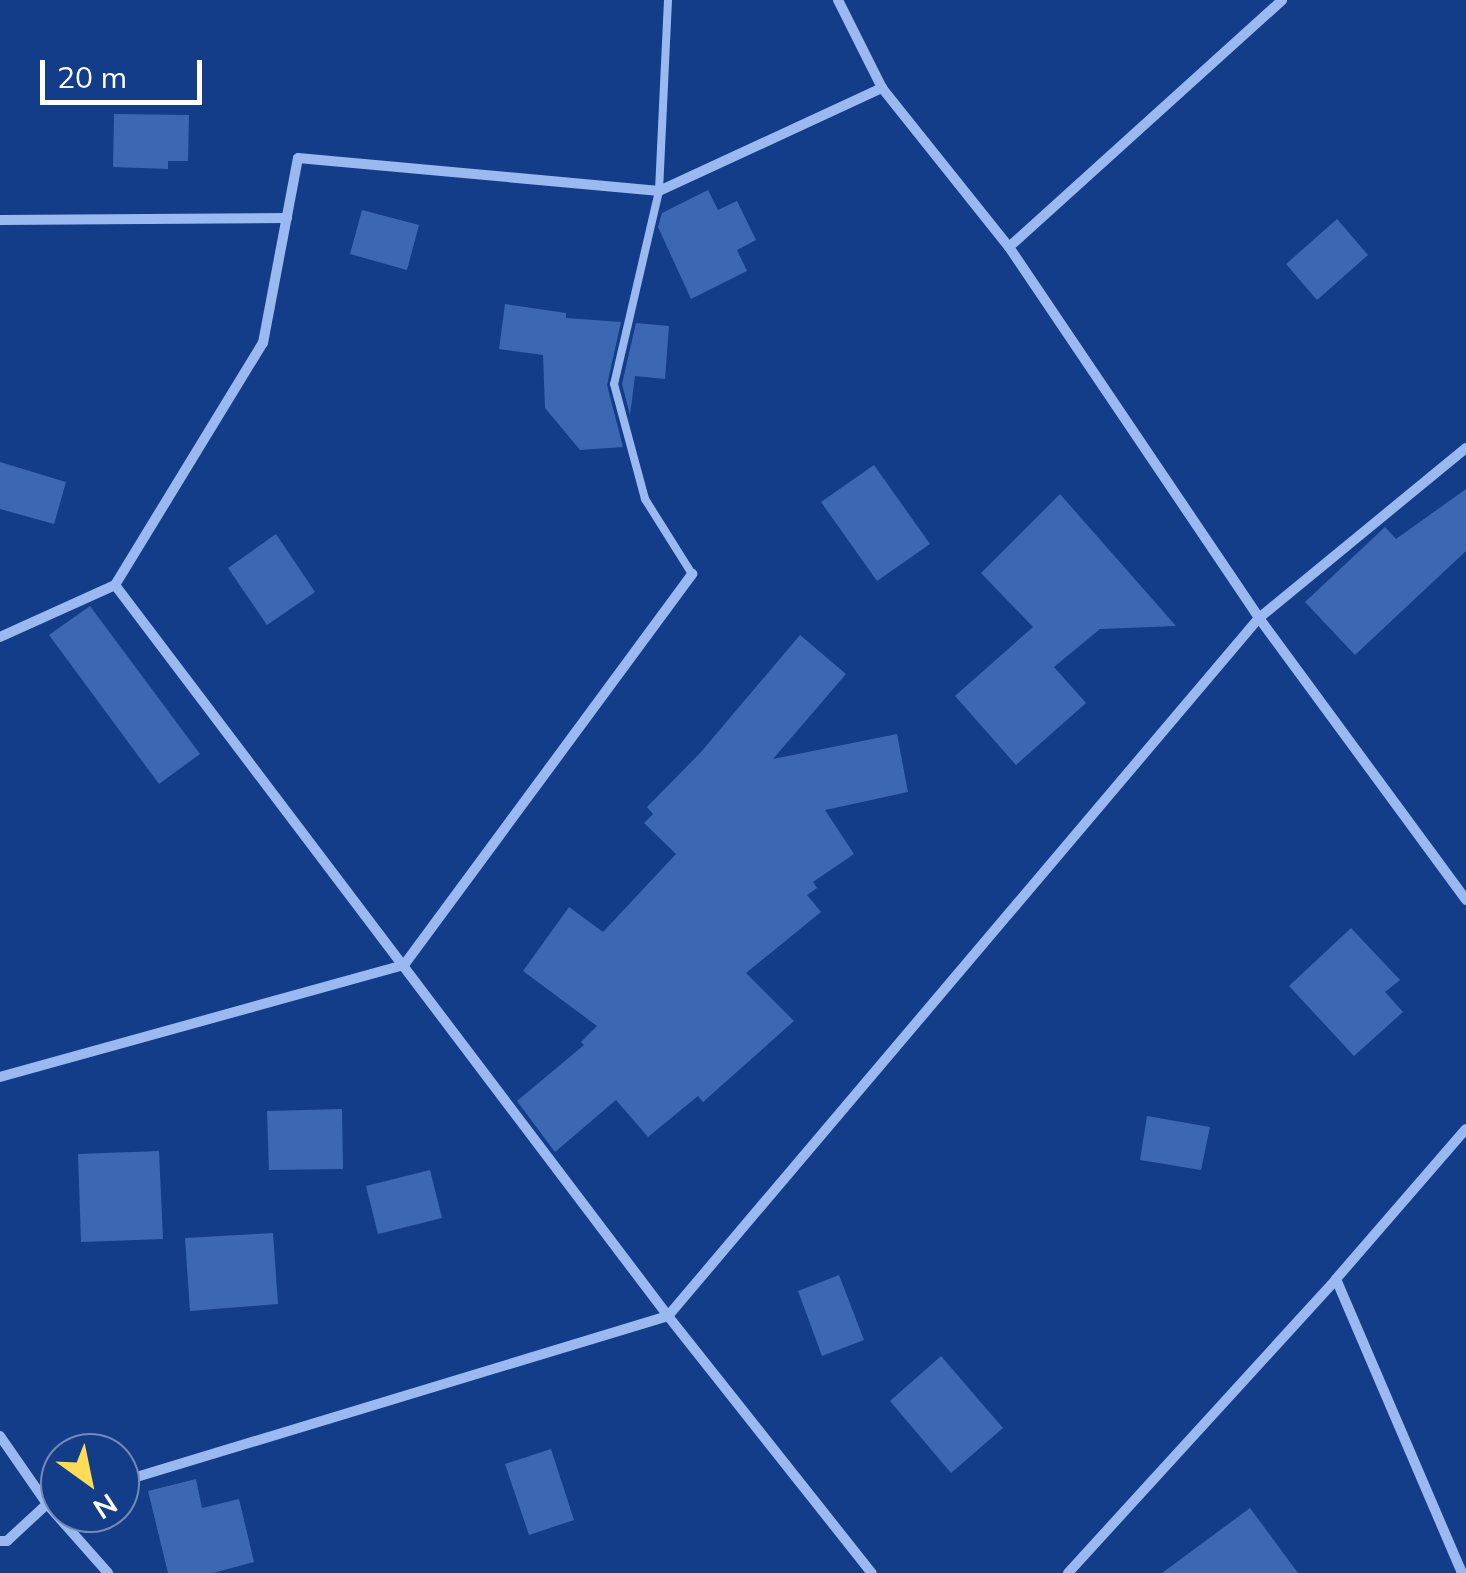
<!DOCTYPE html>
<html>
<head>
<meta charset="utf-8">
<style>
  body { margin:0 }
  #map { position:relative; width:1466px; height:1573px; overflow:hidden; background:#133d89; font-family:Mulish,sans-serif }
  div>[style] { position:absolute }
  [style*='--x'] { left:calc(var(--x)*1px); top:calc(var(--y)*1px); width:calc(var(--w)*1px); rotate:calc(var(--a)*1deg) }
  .building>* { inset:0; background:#3b67b3 }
  .service>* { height:8px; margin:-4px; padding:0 4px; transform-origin:4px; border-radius:4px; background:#99b9f0 }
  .minor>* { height:10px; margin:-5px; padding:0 5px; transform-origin:5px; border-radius:5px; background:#99b9f0 }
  span { translate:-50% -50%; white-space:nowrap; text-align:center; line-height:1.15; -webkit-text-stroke:8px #133d89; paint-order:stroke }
  .north { position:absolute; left:40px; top:1433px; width:100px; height:100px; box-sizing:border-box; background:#133d89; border:2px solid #718bb8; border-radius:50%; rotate:147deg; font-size:28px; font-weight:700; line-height:40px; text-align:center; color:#fff }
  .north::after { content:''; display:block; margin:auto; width:35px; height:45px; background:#ffdc58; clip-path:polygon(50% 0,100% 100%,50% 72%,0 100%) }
  .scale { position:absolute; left:40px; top:60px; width:162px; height:45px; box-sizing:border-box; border:5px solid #fff; border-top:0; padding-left:12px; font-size:30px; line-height:35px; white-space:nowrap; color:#fff; -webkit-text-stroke:8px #133d89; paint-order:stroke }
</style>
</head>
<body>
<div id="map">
  <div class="building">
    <div style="clip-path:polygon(114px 114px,189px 115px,188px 161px,168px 161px,168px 169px,113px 167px)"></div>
    <div style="clip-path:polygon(708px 190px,718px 210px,737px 201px,756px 240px,737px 250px,747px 271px,691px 299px,658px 227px,662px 213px)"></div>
    <div style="clip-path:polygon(362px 210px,419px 225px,407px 270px,350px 254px)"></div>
    <div style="clip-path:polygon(1337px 219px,1368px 255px,1317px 300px,1286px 264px)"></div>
    <div style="clip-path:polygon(505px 304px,566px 313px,566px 318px,621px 322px,607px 385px,623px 447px,580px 450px,545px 408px,543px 355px,499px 349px)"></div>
    <div style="clip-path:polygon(636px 323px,669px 326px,665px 379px,635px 376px,630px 415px,622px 384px)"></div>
    <div style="clip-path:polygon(0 462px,66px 482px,54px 524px,0 509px)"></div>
    <div style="clip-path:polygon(874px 465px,930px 544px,877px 581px,821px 502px)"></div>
    <div style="clip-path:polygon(1466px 489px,1466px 551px,1355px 655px,1305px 602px,1385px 527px,1396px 539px)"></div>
    <div style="clip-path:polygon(1060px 494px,1176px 626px,1100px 629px,1054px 667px,1086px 703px,1016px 765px,955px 696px,1033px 627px,981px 573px)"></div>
    <div style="clip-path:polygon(276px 534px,315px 592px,267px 625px,228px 568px)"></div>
    <div style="clip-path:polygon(90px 606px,200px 754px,159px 784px,49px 635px)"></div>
    <div style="clip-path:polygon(800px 635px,846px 674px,773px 759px,897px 734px,908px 792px,825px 810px,854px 854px,813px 882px,817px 888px,807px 895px,821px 912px,746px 973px,794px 1021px,703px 1102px,698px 1096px,648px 1137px,616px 1100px,555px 1152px,517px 1101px,584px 1045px,581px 1042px,597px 1026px,523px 971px,569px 907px,603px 932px,676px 854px,644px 823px,653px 814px,647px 807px,701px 752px)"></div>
    <div style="clip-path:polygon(1351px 928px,1400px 980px,1385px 992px,1403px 1012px,1354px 1056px,1289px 986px)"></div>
    <div style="clip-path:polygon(342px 1109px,343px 1169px,269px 1170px,267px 1111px)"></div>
    <div style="clip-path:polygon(1147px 1116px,1210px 1127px,1201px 1170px,1140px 1160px)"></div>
    <div style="clip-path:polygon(159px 1151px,163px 1239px,81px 1242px,78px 1154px)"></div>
    <div style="clip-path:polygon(430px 1170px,442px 1218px,378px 1234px,366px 1186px)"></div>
    <div style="clip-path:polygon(273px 1233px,278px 1304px,190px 1311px,185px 1238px)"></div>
    <div style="clip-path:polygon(839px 1275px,864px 1340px,822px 1356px,798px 1291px)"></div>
    <div style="clip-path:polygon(941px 1356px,1003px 1428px,951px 1473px,890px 1401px)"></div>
    <div style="clip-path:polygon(551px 1449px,574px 1520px,529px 1535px,505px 1464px)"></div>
    <div style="clip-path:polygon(196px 1479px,202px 1508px,239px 1499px,254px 1562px,213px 1573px,168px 1573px,148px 1491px)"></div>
    <div style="clip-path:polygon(1250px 1508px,1298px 1573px,1162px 1573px)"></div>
  </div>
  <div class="service">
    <div style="--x:668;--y:0;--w:191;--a:92.7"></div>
    <div style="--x:659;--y:191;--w:198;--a:103.1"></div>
    <div style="--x:614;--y:384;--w:119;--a:74.9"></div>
    <div style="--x:645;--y:499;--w:89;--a:57.9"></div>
  </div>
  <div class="minor">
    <div style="--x:838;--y:0;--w:98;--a:63.4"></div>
    <div style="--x:882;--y:88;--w:203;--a:51.4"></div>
    <div style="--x:1009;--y:247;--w:447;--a:56"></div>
    <div style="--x:1259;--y:618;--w:350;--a:53.7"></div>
    <div style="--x:0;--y:220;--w:287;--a:-0.4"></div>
    <div style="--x:1009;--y:247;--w:368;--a:-42.1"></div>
    <div style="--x:115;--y:585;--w:284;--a:-58.6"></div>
    <div style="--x:263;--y:343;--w:188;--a:-79.3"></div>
    <div style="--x:298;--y:158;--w:363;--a:5.2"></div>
    <div style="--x:659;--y:191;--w:246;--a:-24.8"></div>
    <div style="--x:0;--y:637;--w:126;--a:-24.3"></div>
    <div style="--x:115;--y:585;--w:917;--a:52.89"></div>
    <div style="--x:668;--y:1316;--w:328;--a:51.6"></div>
    <div style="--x:0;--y:1077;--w:419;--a:-15.5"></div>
    <div style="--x:404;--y:965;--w:486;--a:-53.6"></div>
    <div style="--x:1336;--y:1279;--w:320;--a:66.8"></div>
    <div style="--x:0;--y:1436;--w:83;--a:55.3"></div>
    <div style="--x:47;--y:1504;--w:92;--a:48.5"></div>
    <div style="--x:120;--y:1482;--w:573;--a:-16.85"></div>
    <div style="--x:668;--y:1316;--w:915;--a:-49.75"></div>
    <div style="--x:1259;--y:618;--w:268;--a:-39.4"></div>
    <div style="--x:0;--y:1541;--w:7;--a:0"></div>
    <div style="--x:7;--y:1541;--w:54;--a:-42.8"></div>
    <div style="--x:47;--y:1504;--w:14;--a:-17"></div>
    <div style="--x:1068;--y:1573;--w:398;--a:-47.6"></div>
    <div style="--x:1336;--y:1279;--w:198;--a:-49.1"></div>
  </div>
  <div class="north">N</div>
  <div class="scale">20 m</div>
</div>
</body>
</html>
